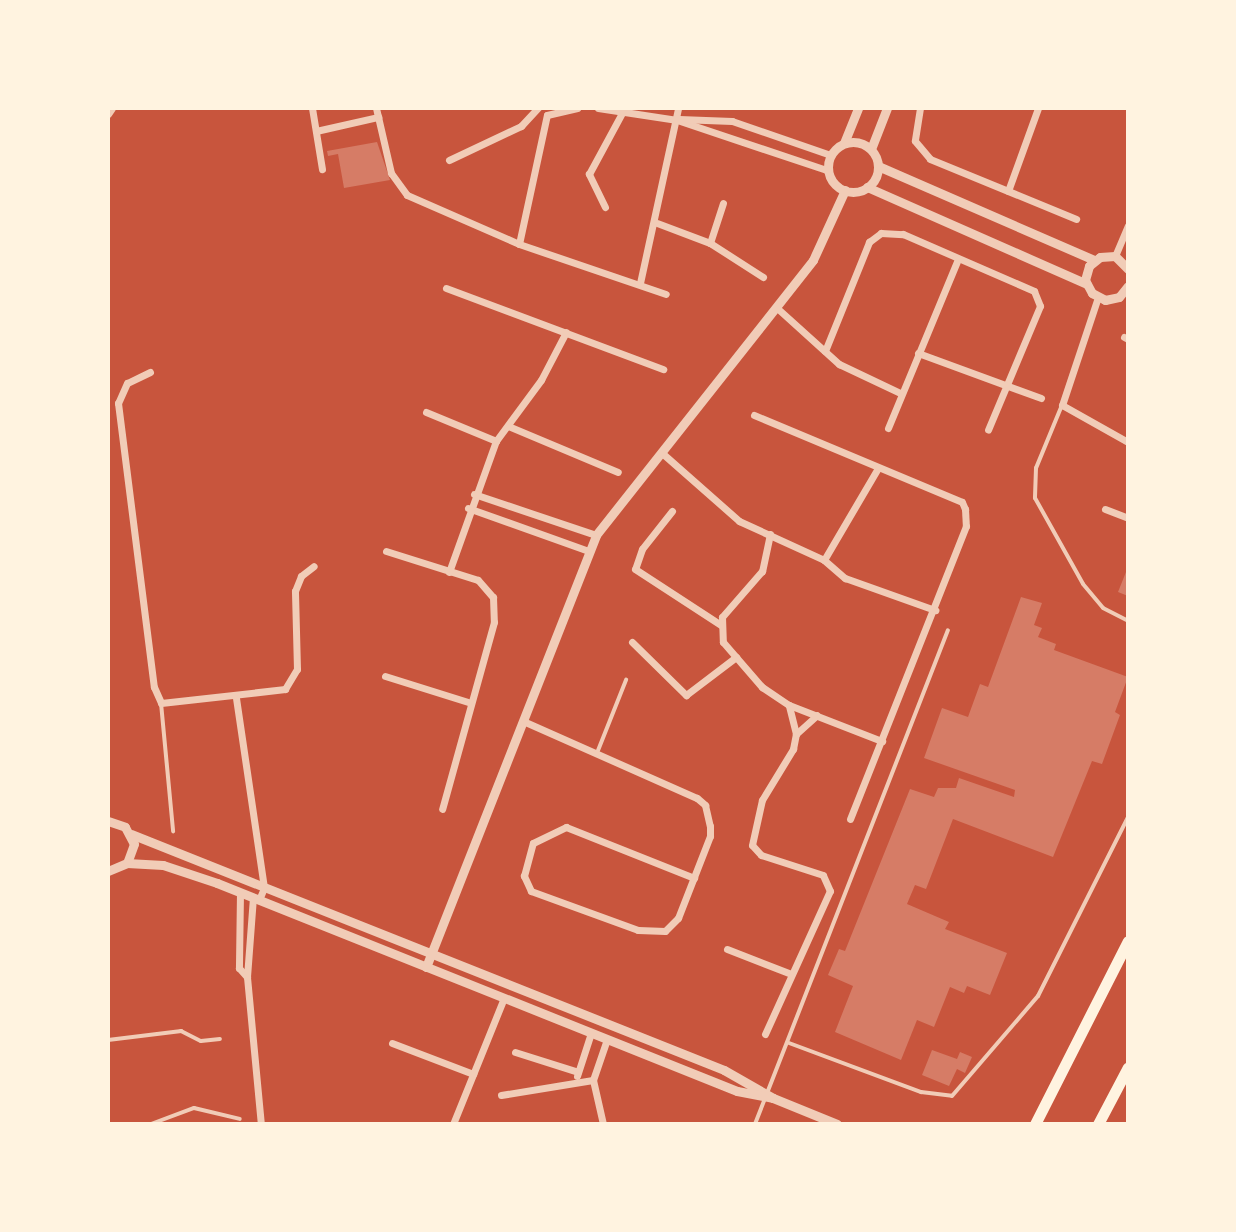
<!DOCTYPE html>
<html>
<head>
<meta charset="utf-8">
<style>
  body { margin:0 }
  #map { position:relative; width:1236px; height:1232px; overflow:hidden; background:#c8553d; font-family:Arial,sans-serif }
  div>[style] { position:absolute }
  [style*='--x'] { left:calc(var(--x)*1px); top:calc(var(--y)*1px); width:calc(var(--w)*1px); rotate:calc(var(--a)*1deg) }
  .building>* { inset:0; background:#d67c66 }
  .service>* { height:4px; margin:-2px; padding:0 2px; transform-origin:2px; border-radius:2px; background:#f1ccb7 }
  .minor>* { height:7px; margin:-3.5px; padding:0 3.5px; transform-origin:3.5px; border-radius:3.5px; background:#f1ccb7 }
  .tertiary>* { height:9px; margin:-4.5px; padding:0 4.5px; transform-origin:4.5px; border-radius:4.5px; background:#f1ccb7 }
  .tertiary>.ring { margin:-4.5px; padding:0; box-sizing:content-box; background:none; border:9px solid #f1ccb7; border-radius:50% }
  .secondary>* { height:11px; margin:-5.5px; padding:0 5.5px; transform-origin:5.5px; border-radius:5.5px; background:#fff3e0 }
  span { translate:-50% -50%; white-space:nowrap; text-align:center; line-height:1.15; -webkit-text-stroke:6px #fff3e0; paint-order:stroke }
  .frame { position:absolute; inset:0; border:110px solid #fff3e0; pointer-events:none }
</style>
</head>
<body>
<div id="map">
  <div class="building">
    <div style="clip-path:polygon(377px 142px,390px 180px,344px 188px,338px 154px,328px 156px,327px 151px)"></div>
    <div style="clip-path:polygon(1128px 567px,1128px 596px,1118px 592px)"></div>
    <div style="clip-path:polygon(1021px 597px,1042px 603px,1034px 625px,1042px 628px,1038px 637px,1056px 644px,1054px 650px,1128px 677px,1115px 712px,1120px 715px,1102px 764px,1092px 761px,1053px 857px,953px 819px,926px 889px,915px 885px,907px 904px,949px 922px,945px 929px,1007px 953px,990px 995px,967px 986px,964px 993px,950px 987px,934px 1027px,917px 1020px,901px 1060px,835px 1032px,853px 986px,828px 975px,839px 949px,845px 951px,910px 789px,934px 797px,938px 788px,956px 788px,959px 778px,1014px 797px,1015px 790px,924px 758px,942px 708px,968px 717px,980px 684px,988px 687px)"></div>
    <div style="clip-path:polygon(932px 1050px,957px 1059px,960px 1052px,972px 1057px,965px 1073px,957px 1069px,949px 1086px,922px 1075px)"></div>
  </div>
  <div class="service">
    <div style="--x:1062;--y:405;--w:68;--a:112.4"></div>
    <div style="--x:1036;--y:468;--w:30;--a:92"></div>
    <div style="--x:1035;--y:498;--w:98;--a:60.8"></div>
    <div style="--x:1083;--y:584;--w:31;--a:50"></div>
    <div style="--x:1103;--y:608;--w:28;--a:27"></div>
    <div style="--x:161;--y:703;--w:129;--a:84.6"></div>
    <div style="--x:597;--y:753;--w:79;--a:-68.3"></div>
    <div style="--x:108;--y:1040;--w:74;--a:-7"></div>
    <div style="--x:181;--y:1031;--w:22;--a:27"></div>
    <div style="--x:201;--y:1041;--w:19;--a:-6"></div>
    <div style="--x:789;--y:1043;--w:141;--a:20.4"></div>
    <div style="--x:921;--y:1092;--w:31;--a:7"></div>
    <div style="--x:952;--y:1096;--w:132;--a:-49.3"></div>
    <div style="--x:1038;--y:996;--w:200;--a:-63.3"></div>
    <div style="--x:151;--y:1124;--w:46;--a:-20.4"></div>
    <div style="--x:194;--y:1108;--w:47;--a:13.4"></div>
    <div style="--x:755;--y:1124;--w:530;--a:-68.66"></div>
  </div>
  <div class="minor">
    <div style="--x:312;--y:108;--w:62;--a:80.7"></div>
    <div style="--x:376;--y:108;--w:67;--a:77"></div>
    <div style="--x:391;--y:173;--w:27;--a:54"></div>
    <div style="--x:407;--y:195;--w:122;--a:23.6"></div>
    <div style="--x:519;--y:244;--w:155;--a:18.8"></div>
    <div style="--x:598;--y:108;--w:80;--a:8.6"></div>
    <div style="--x:677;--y:120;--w:160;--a:18.5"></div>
    <div style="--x:920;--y:108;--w:33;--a:99"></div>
    <div style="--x:915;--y:141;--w:23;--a:50"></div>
    <div style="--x:930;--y:159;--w:158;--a:22.3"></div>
    <div style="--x:108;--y:114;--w:7;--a:-56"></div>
    <div style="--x:547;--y:115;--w:31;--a:-13"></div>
    <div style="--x:679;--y:119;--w:53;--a:2.2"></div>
    <div style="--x:732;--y:121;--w:105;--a:19"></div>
    <div style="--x:316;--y:131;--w:64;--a:-12.7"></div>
    <div style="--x:449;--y:160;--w:80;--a:-25.3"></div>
    <div style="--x:521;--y:126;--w:25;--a:-47"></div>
    <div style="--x:1008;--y:191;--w:88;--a:-70.1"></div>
    <div style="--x:605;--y:207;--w:37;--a:-116"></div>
    <div style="--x:589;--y:174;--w:72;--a:-61.6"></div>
    <div style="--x:657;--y:223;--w:57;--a:20.7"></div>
    <div style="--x:710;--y:243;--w:63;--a:32.7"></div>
    <div style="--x:710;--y:243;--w:42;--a:-72"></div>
    <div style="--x:519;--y:244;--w:132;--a:-77.8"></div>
    <div style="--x:1115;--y:256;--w:33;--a:-67"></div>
    <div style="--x:640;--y:283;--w:179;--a:-77.7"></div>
    <div style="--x:446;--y:288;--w:232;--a:20.5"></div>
    <div style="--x:1098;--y:297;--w:114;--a:108.4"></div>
    <div style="--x:1062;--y:405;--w:76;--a:29.3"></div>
    <div style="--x:777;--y:308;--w:84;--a:42.1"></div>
    <div style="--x:839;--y:364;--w:68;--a:25.4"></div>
    <div style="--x:1124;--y:337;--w:4;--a:27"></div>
    <div style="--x:825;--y:351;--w:118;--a:-68"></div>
    <div style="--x:869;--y:242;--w:15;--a:-37"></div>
    <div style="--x:881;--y:233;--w:22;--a:3"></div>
    <div style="--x:903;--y:234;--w:143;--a:23.5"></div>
    <div style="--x:1034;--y:291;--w:16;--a:68"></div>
    <div style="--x:1040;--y:306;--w:134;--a:112.8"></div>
    <div style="--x:918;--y:353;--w:131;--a:20.1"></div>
    <div style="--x:150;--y:372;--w:25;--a:154"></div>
    <div style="--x:127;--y:383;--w:22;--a:114"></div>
    <div style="--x:118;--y:403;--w:286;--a:82.8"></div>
    <div style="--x:154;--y:687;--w:17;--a:66"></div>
    <div style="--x:161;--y:703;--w:125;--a:-6.4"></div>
    <div style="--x:285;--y:689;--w:23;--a:-59"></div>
    <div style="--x:297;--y:669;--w:78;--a:-91.5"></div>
    <div style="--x:295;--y:591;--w:16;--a:-68"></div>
    <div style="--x:301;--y:576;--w:16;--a:-38"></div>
    <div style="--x:426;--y:412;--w:76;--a:22.5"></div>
    <div style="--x:754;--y:415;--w:225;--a:22.7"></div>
    <div style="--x:962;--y:502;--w:8;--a:67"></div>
    <div style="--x:965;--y:509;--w:17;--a:87"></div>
    <div style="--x:966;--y:526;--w:315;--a:111.6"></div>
    <div style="--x:508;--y:426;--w:119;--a:22.7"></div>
    <div style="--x:888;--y:428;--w:183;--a:-67.5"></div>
    <div style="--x:662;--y:453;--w:103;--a:41.4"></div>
    <div style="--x:739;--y:521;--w:94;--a:24.6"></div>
    <div style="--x:824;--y:560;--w:28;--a:41"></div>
    <div style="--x:845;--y:578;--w:96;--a:19.6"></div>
    <div style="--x:474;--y:494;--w:129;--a:18.6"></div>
    <div style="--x:468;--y:508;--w:128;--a:19.6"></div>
    <div style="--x:1105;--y:509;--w:25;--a:21"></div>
    <div style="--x:672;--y:511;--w:48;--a:128.3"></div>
    <div style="--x:642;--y:549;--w:21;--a:109"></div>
    <div style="--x:635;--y:569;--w:103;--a:33.1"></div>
    <div style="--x:770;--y:534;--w:38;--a:102"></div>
    <div style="--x:762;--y:571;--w:61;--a:131"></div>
    <div style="--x:722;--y:617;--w:25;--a:88"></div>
    <div style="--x:723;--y:642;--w:60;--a:49.1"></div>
    <div style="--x:762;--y:687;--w:32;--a:34"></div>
    <div style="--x:789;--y:705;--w:100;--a:21.2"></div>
    <div style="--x:386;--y:551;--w:96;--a:17.5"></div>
    <div style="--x:478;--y:580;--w:23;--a:49"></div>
    <div style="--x:493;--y:597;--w:25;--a:88"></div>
    <div style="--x:494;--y:622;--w:194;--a:105.5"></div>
    <div style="--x:824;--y:560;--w:107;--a:-59.6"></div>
    <div style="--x:449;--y:572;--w:139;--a:-70.3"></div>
    <div style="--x:496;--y:441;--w:76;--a:-53.6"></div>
    <div style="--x:541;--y:380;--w:54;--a:-62.5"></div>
    <div style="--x:632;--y:642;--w:76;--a:44.5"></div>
    <div style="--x:686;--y:695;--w:63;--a:-37.2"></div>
    <div style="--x:385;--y:676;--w:87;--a:17.4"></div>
    <div style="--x:236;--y:698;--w:192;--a:81.6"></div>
    <div style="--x:264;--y:888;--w:13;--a:113"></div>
    <div style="--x:523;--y:721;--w:190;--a:23.9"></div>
    <div style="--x:697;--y:798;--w:11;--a:41"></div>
    <div style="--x:705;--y:805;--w:22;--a:77"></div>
    <div style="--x:710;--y:826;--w:10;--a:90"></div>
    <div style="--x:710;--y:836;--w:88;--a:111.3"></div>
    <div style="--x:678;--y:918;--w:18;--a:135"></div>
    <div style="--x:665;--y:931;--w:27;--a:-178"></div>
    <div style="--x:638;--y:930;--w:114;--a:-160"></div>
    <div style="--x:531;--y:891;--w:17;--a:-115"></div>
    <div style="--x:524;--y:876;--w:34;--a:-75"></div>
    <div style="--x:533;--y:843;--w:37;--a:-26"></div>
    <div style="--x:566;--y:827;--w:138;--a:21.7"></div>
    <div style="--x:796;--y:734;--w:28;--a:-42"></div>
    <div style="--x:240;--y:892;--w:76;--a:90.8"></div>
    <div style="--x:239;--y:968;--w:12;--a:48"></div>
    <div style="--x:253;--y:897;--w:80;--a:94.3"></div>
    <div style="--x:247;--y:977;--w:148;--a:84.6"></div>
    <div style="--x:727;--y:949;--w:69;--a:21.3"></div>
    <div style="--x:765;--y:1034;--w:157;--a:-65.6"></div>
    <div style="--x:830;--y:891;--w:17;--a:-114"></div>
    <div style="--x:823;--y:875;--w:65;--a:-162.1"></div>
    <div style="--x:761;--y:855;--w:13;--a:-132"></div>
    <div style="--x:752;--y:845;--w:46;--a:-77.5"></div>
    <div style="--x:762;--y:800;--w:60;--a:-58.7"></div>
    <div style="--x:793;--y:749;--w:15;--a:-79"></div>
    <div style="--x:796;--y:734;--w:30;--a:-104"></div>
    <div style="--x:392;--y:1043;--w:87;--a:20.9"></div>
    <div style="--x:515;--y:1052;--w:66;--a:17.6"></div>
    <div style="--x:577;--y:1076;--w:45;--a:-72"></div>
    <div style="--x:501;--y:1095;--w:93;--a:-9.3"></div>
    <div style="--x:453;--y:1124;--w:136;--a:-68"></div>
    <div style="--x:603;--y:1124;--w:45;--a:-102.8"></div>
    <div style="--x:593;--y:1080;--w:43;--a:-71.1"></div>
  </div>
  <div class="tertiary">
    <div class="ring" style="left:828px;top:142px;width:41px;height:41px"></div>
    <div style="--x:844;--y:143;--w:38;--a:-68"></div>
    <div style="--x:871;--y:149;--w:44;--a:-68.7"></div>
    <div style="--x:878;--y:166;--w:236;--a:23.5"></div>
    <div style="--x:867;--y:187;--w:240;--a:23.8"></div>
    <div style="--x:1128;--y:269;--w:18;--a:-135"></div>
    <div style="--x:1115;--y:256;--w:15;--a:176"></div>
    <div style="--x:1100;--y:257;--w:14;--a:141"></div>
    <div style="--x:1089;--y:266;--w:15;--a:106"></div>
    <div style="--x:1085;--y:280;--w:15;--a:62"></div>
    <div style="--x:1092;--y:293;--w:15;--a:28"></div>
    <div style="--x:1105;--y:300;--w:14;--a:-12"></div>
    <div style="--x:1119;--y:297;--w:14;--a:-51"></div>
    <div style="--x:108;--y:821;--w:18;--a:19"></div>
    <div style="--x:125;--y:827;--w:19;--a:62"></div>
    <div style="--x:134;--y:844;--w:20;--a:110"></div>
    <div style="--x:127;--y:863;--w:21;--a:157"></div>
    <div style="--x:131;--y:834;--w:638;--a:21.7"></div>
    <div style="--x:724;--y:1070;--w:56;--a:29.7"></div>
    <div style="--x:773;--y:1098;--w:69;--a:22.1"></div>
    <div style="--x:127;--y:863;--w:36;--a:3"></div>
    <div style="--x:163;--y:865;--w:57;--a:18.4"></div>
    <div style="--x:217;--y:883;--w:560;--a:21.8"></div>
    <div style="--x:737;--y:1091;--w:37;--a:11"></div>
    <div style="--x:426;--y:967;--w:464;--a:-68.5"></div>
    <div style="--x:596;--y:535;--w:350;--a:-51.7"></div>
    <div style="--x:813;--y:260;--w:77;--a:-65.4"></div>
  </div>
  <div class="secondary">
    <div style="--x:1035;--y:1124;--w:205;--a:-63.1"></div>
    <div style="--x:1098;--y:1124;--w:64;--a:-62.2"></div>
  </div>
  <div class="frame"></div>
</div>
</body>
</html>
